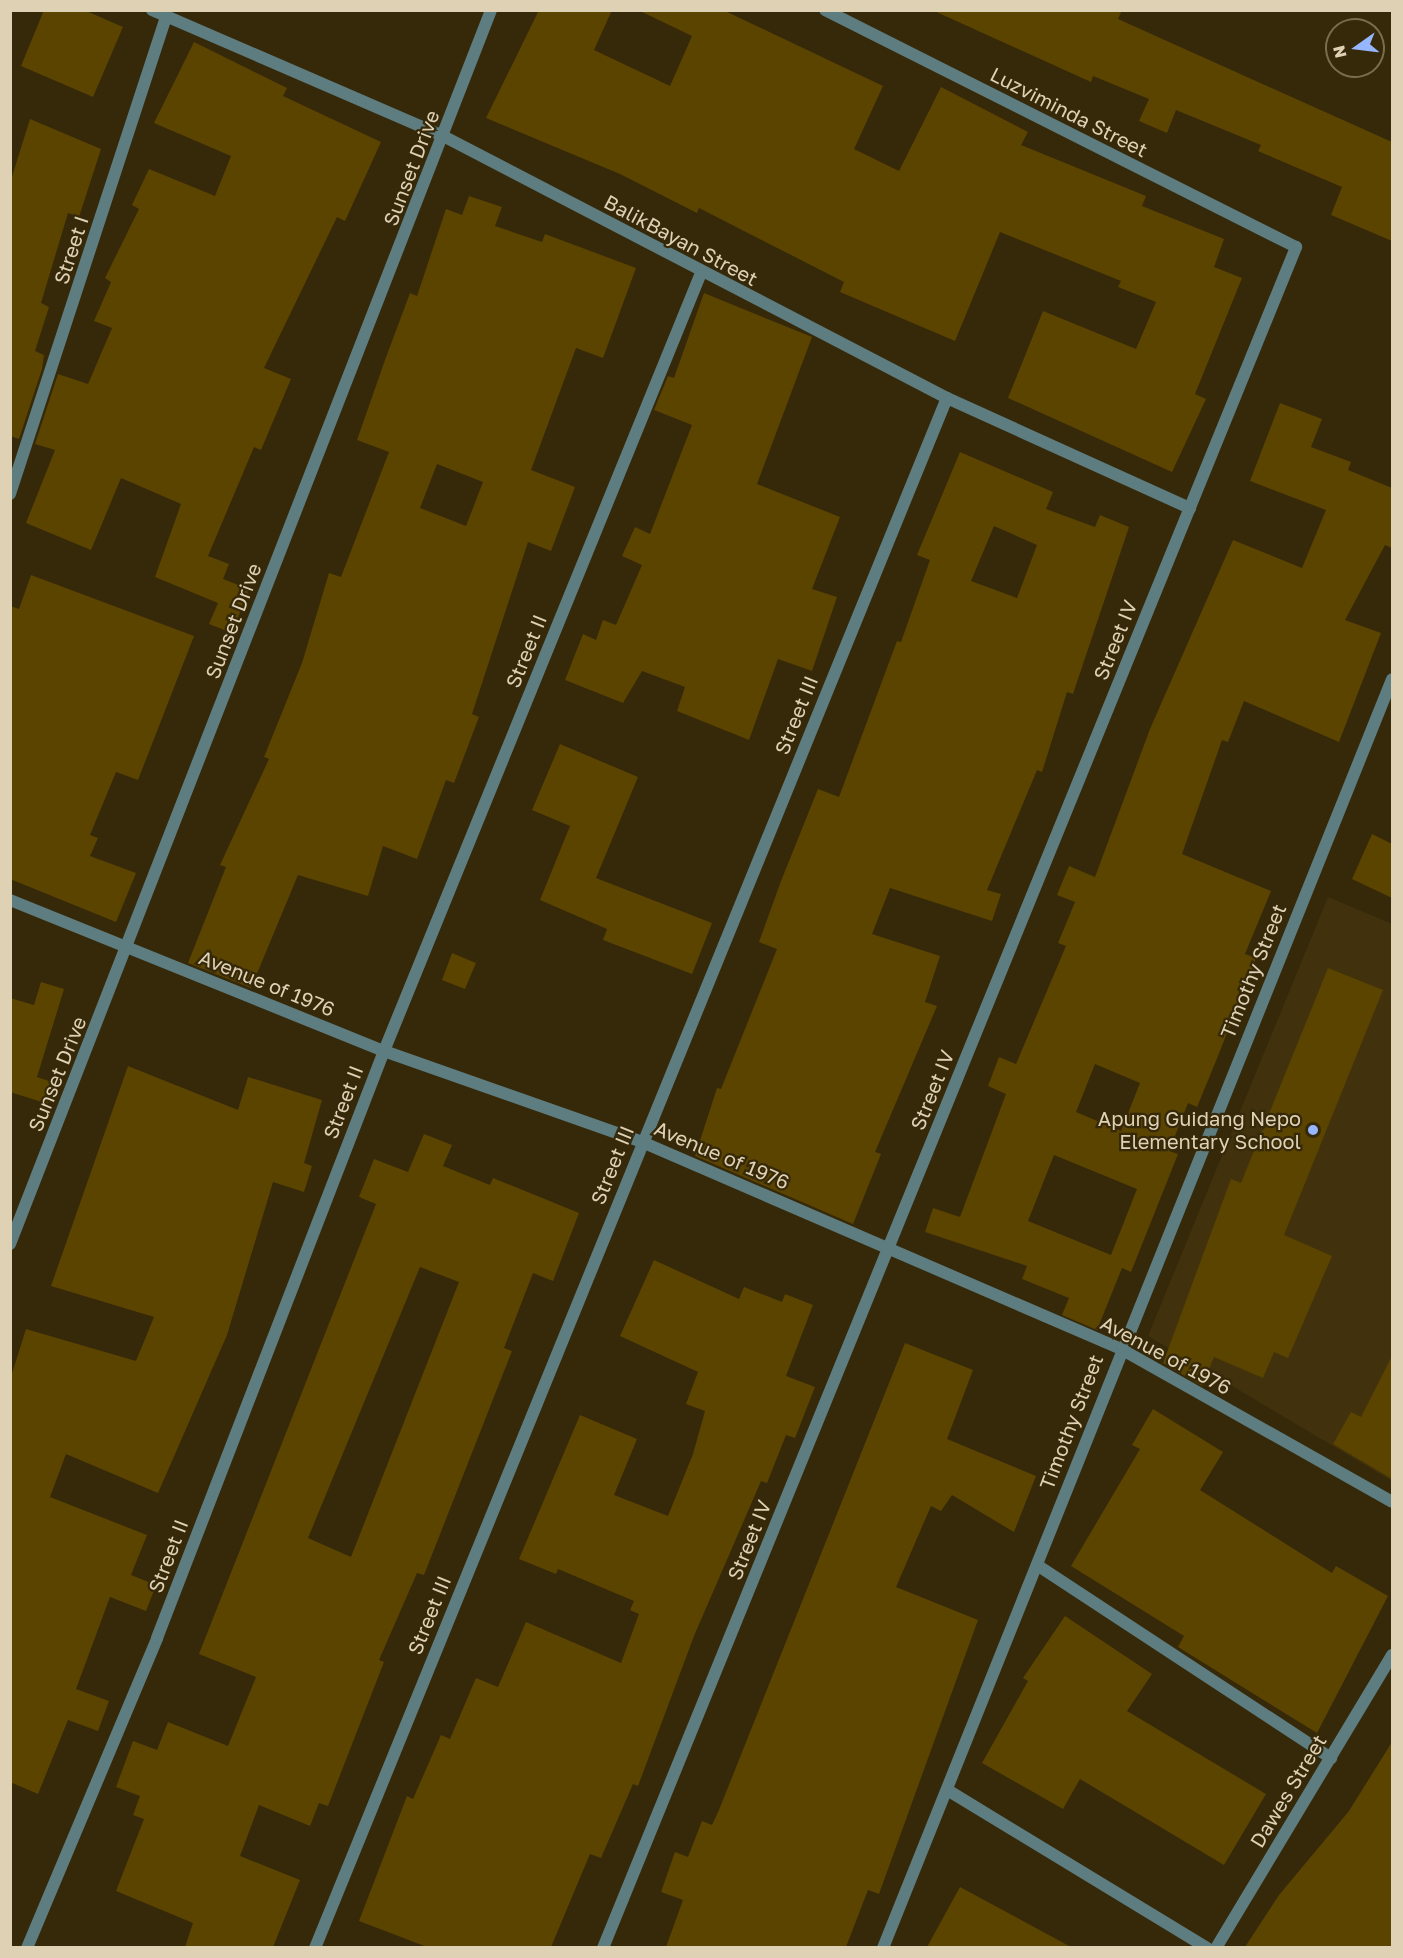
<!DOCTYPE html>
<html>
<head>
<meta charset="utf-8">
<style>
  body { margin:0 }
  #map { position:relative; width:1403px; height:1958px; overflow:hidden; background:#36290a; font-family:"Golos Text",sans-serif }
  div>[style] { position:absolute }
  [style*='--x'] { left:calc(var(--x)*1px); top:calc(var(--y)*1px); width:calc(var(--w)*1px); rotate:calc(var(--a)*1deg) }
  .built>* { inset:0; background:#41320d }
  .building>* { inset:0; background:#5b4300 }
  .street>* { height:12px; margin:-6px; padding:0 6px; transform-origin:6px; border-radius:6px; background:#5d7d80 }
  .dots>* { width:16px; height:16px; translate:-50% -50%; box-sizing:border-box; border:3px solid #36290a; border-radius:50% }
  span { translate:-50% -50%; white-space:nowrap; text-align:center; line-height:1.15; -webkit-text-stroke:4.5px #36290a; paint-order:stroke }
  .street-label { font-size:20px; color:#dfd1b4 }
  .poi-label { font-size:20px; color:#dfd1b4 }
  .right { translate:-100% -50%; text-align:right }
  .frame { position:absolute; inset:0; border:12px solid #dfd1b4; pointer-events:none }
  .north { position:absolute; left:1325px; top:18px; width:60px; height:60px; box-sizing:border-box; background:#36290a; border:2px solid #7a6c4e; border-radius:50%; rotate:256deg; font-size:16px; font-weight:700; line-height:24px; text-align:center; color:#dfd1b4 }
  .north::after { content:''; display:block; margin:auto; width:21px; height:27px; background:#96b6fd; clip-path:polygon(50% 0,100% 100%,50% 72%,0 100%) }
</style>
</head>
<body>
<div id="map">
  <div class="built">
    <div style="clip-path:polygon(1328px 897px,1392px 924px,1392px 1481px,1148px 1336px)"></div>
  </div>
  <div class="building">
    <div style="clip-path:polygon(44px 10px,84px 10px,123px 27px,93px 97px,21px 66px)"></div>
    <div style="clip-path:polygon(539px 10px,612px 10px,594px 50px,670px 86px,692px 36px,638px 10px,723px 10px,883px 86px,854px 149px,899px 171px,941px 87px,1028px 132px,1021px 145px,1146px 196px,1142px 206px,1224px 239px,1214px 267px,1242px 278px,1195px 394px,1206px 399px,1172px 472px,1008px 398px,1043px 311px,1136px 349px,1156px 302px,1118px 287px,1121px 281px,1000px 232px,955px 341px,840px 292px,844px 282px,699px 208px,697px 213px,620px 174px,486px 118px)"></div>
    <div style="clip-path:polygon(932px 10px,1122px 10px,1118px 19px,1392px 142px,1392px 241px,1331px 215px,1342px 187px,1258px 151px,1261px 145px,1176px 110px,1167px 133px,1139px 121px,1149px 99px,1093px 76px,1091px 82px)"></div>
    <div style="clip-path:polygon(194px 42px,287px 88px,283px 96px,381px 142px,345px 221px,337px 217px,264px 368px,291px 379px,261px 450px,254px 447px,208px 556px,229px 564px,223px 579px,249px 589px,232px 633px,209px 624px,218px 603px,155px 577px,181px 504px,121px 478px,91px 550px,26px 523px,55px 450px,35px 444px,58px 374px,88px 384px,112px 328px,94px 321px,111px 282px,105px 278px,139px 209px,132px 205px,149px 169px,215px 196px,231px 156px,154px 123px)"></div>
    <div style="clip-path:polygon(30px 119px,101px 149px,79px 217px,68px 213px,41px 303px,49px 307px,35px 351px,44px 355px,42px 369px,19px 439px,10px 436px,10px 183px)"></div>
    <div style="clip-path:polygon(evenodd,469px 196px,502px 207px,495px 226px,542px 242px,545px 234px,636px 268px,603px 358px,576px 348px,531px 470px,575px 487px,551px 551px,528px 542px,472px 714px,479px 717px,454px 783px,446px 780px,417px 859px,383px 846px,368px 896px,298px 875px,251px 988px,188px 963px,226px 867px,220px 865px,269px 759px,264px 757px,302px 663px,329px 573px,341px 577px,389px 452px,357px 440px,385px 360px,410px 293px,417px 296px,446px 209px,462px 215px,469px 196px,437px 464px,483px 482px,466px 526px,420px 508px,437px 464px)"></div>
    <div style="clip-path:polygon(704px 293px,812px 337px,757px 484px,840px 517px,812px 589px,837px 597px,812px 671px,778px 659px,749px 740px,677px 711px,685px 687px,642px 671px,623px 703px,565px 680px,583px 634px,596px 640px,603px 620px,616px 625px,642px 565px,622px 556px,635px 527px,650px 534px,692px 425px,654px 410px,668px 376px,674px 378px)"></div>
    <div style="clip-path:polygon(evenodd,1280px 403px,1322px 419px,1311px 447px,1351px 462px,1348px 470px,1392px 488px,1392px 548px,1385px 545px,1345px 620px,1381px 633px,1339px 742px,1244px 701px,1228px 742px,1222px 740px,1182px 854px,1271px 891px,1245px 954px,1256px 958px,1218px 1056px,1197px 1107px,1188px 1103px,1169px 1151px,1178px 1154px,1131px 1272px,1122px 1268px,1097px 1330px,1062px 1315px,1069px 1298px,1022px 1279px,1027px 1266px,925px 1232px,933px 1208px,960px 1217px,1006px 1094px,988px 1086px,999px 1057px,1016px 1064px,1066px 946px,1058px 943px,1075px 902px,1057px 895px,1069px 866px,1095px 877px,1150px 729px,1233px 540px,1302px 568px,1326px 510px,1250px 481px,1280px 403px,1095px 1064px,1140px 1083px,1121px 1131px,1076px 1112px,1095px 1064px,1280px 403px,1054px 1155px,1137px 1189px,1111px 1255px,1028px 1221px,1054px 1155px)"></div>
    <div style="clip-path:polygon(evenodd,960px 452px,1053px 492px,1046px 509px,1095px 527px,1100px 515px,1129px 527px,1073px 694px,1067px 692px,1042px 772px,1037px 770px,987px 890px,1001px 894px,992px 921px,890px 888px,872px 934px,940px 956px,925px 1002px,937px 1006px,875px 1152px,881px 1154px,853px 1224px,695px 1156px,717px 1088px,721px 1089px,777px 949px,759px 942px,781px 881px,818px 789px,839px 797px,897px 641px,901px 642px,930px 560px,917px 555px,960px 452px,994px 526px,1037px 545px,1017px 598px,971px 581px,994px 526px)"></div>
    <div style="clip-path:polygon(31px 575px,194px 636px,138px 780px,116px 772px,90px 835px,98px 838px,90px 856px,136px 873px,116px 922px,10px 879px,10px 606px,19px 609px)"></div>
    <div style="clip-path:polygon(560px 744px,638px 777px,596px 878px,712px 923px,692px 974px,603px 940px,607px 929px,540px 900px,570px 826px,532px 810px)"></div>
    <div style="clip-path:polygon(1372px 834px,1392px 844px,1392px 898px,1352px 879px)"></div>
    <div style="clip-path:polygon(452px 953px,476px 963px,465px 989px,442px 980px)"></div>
    <div style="clip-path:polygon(1328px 968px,1383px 990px,1284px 1235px,1332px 1256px,1288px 1358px,1274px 1352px,1263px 1378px,1214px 1357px,1202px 1386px,1163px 1363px,1231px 1179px,1241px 1183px)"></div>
    <div style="clip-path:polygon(41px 982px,64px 989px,37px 1077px,55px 1083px,48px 1104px,10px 1092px,10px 998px,34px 1005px)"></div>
    <div style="clip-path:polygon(128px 1066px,238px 1110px,248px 1077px,322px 1100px,304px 1163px,312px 1166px,304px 1192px,273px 1182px,227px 1335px,158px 1493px,66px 1454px,50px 1497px,147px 1535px,131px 1575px,156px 1585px,146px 1611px,110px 1597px,76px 1689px,109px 1701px,98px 1731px,68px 1720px,38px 1794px,10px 1782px,10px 1380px,26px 1329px,136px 1361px,154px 1317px,51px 1286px)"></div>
    <div style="clip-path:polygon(evenodd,424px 1134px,452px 1145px,443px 1166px,490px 1185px,493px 1178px,579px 1213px,553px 1281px,533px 1273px,504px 1348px,512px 1351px,424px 1575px,417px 1573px,379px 1660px,384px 1662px,328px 1806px,319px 1803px,310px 1826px,259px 1805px,240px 1856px,300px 1880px,273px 1947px,185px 1947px,193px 1923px,116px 1891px,144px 1819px,133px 1815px,140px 1796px,116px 1787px,133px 1741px,157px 1750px,168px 1722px,228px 1746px,256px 1677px,199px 1654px,376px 1204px,359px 1197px,374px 1159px,408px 1172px,424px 1134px,420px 1267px,459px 1282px,351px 1557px,308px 1538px,420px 1267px)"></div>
    <div style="clip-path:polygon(654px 1260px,739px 1299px,744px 1287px,782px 1302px,785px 1294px,813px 1305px,786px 1376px,815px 1387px,795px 1438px,786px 1435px,767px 1483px,761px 1481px,694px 1636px,638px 1786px,633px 1784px,601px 1858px,590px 1854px,551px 1947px,427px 1947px,359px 1921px,407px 1796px,413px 1799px,441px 1735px,450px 1739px,476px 1678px,498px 1687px,526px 1622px,621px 1663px,639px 1614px,630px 1610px,634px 1601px,558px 1569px,556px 1574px,519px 1559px,580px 1415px,637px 1439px,614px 1495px,668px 1516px,693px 1454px,705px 1411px,686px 1404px,698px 1372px,620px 1336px)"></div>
    <div style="clip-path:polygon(905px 1343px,973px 1370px,947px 1439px,1036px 1476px,1014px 1532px,952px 1495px,941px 1511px,931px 1506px,896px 1587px,978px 1620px,879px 1894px,868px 1890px,846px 1947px,666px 1947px,683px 1900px,661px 1892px,675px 1852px,688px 1857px,702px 1821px,712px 1825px,719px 1810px)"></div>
    <div style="clip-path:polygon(1392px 1356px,1392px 1479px,1333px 1444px,1351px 1412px,1361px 1417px)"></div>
    <div style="clip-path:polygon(1153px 1409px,1223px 1452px,1200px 1490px,1332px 1573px,1336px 1566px,1388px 1596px,1317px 1733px,1178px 1647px,1184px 1636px,1071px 1566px,1140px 1449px,1132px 1445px)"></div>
    <div style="clip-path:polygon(1065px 1616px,1152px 1674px,1127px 1711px,1266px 1794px,1224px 1865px,1080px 1779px,1063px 1809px,982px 1763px,1028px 1681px,1023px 1678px)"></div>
    <div style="clip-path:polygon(1392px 1742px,1392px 1947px,1245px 1947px,1279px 1895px,1349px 1811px)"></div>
    <div style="clip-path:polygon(960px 1887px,1071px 1947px,927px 1947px)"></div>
  </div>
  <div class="street">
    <div style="--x:152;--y:10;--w:319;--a:23.4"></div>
    <div style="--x:445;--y:137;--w:566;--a:27.47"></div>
    <div style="--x:947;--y:398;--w:267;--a:24.4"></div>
    <div style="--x:10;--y:494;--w:502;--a:-71.89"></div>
    <div style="--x:10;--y:900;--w:403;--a:22"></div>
    <div style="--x:384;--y:1051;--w:274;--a:19.4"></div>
    <div style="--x:642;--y:1142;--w:522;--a:23.37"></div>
    <div style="--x:1121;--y:1349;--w:311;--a:29.4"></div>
    <div style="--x:10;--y:1244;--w:1324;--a:-68.7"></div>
    <div style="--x:1037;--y:1565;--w:352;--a:33.3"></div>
    <div style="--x:949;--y:1791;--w:302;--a:31.3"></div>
    <div style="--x:27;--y:1948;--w:336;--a:-67.2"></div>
    <div style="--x:157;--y:1638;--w:629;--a:-68.86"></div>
    <div style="--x:384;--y:1051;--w:840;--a:-67.83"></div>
    <div style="--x:315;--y:1948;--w:1674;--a:-67.82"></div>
    <div style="--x:603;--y:1948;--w:1837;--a:-67.83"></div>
    <div style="--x:1296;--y:247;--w:527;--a:-153.29"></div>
    <div style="--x:883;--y:1948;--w:1367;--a:-68.14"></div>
    <div style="--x:1216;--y:1948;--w:342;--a:-59"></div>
  </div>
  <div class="dots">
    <div style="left:1313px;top:1130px;background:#96b6fd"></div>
  </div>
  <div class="street-label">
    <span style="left:1069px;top:112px;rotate:27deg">Luzviminda Street</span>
    <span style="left:411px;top:168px;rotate:-69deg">Sunset Drive</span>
    <span style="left:681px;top:240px;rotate:28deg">BalikBayan Street</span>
    <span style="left:71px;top:250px;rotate:-72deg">Street I</span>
    <span style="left:233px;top:621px;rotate:-69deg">Sunset Drive</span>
    <span style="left:1115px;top:640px;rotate:-68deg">Street IV</span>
    <span style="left:526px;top:651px;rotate:-68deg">Street II</span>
    <span style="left:796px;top:715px;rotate:-68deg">Street III</span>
    <span style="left:1253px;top:971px;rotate:-68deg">Timothy Street</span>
    <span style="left:267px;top:983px;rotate:22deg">Avenue of 1976</span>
    <span style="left:57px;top:1074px;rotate:-68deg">Sunset Drive</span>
    <span style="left:932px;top:1090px;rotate:-68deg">Street IV</span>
    <span style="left:343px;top:1102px;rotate:-69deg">Street II</span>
    <span style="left:722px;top:1155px;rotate:23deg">Avenue of 1976</span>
    <span style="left:612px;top:1165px;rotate:-68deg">Street III</span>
    <span style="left:1166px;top:1355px;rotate:28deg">Avenue of 1976</span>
    <span style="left:1071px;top:1422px;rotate:-69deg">Timothy Street</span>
    <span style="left:749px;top:1540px;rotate:-68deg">Street IV</span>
    <span style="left:168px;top:1556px;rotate:-69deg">Street II</span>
    <span style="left:429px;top:1615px;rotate:-68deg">Street III</span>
    <span style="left:1288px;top:1791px;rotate:-59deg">Dawes Street</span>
  </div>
  <div class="poi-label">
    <span class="right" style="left:1301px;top:1130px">Apung Guidang Nepo<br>Elementary School</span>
  </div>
  <div class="frame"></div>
  <div class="north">N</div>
</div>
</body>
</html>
